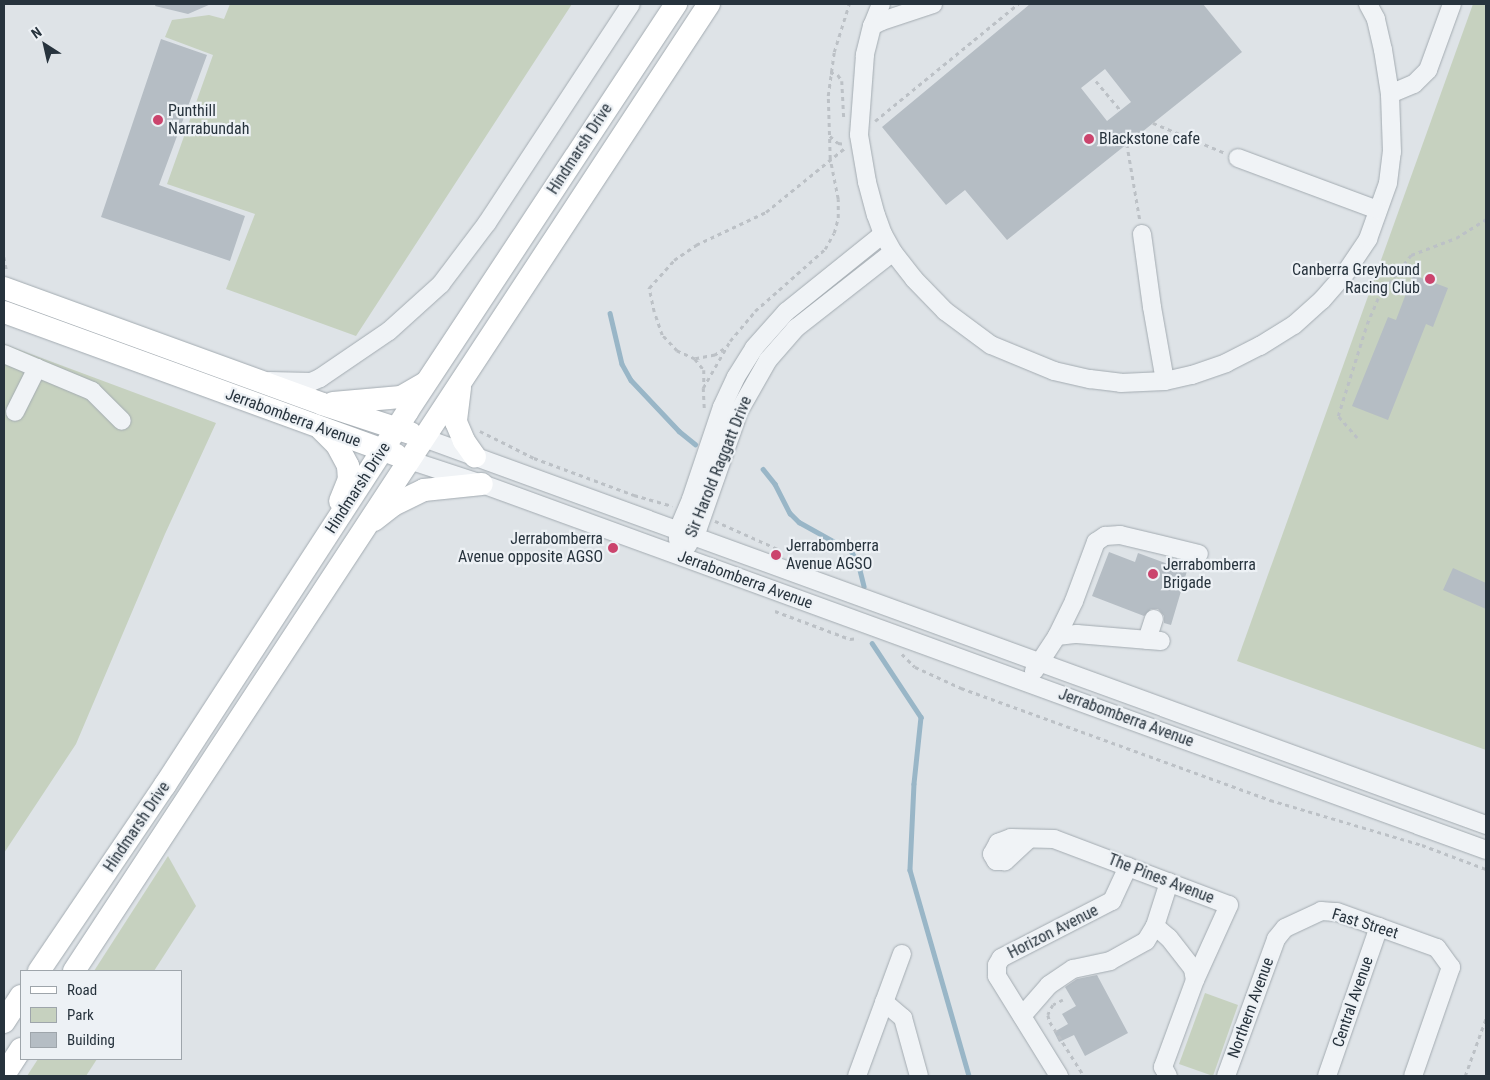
<!DOCTYPE html>
<html>
<head>
<meta charset="utf-8">
<style>
  body { margin:0 }
  #map { position:relative; width:1490px; height:1080px; overflow:hidden; background:#dee3e7; font-family:"Roboto Condensed",sans-serif }
  div>[style] { position:absolute }
  [style*='--x'] { left:calc(var(--x)*1px); top:calc(var(--y)*1px); width:calc(var(--w)*1px); rotate:calc(var(--a)*1deg) }
  .green>* { inset:0; background:#c6d1bf }
  .stream>* { height:4.5px; margin:-2.25px; padding:0 2.25px; transform-origin:2.25px; border-radius:2.25px; background:#99b6c7 }
  .building>* { inset:0; background:#b5bdc4 }
  .path>* { height:2.5px; margin-top:-1.25px; transform-origin:0; background:repeating-linear-gradient(90deg,#bcc1c6 0 4px,transparent 0 8px) }
  .roads { filter:drop-shadow(0 0 1px #a3abb1) drop-shadow(0 0 1px #a3abb1) }
  .minor>* { height:18px; margin:-9px; padding:0 9px; transform-origin:9px; border-radius:9px; background:#f0f3f6 }
  .major>* { height:22px; margin:-11px; padding:0 11px; transform-origin:11px; border-radius:11px; background:#fff }
  .dots>* { width:14px; height:14px; translate:-50% -50%; box-sizing:border-box; border:2px solid #edf1f5; border-radius:50% }
  span { translate:-50% -50%; white-space:nowrap; text-align:center; line-height:1.15; -webkit-text-stroke:4.5px #edf1f5; paint-order:stroke }
  .poi-label { font-size:16px; color:#27333d }
  .left { translate:0 -50%; text-align:left }
  .right { translate:-100% -50%; text-align:right }
  .street-label { font-size:16px; color:#27333d }
  .frame { position:absolute; inset:0; border:5px solid #27333d; pointer-events:none }
  .legend { position:absolute; left:20px; top:970px; width:162px; height:90px; box-sizing:border-box; background:#edf1f5; border:1px solid #9ea5ab; margin:0; padding:6px 9px; list-style:none; font-size:15px; color:#27333d }
  .legend li { display:flex; align-items:center; gap:10px; height:25px }
  .legend b { width:25px; border:1px solid #9ea5ab }
  .north { position:absolute; left:20px; top:20px; width:50px; height:50px; -webkit-text-stroke:4px #edf1f5; paint-order:stroke; rotate:325deg; font-size:14px; font-weight:700; line-height:20px; text-align:center; color:#27333d }
  .north::after { content:''; display:block; margin:auto; width:18px; height:22px; background:#27333d; clip-path:polygon(50% 0,100% 100%,50% 72%,0 100%) }
</style>
</head>
<body>
<div id="map">
  <div class="green">
    <div style="clip-path:polygon(230px 4px,572px 4px,356px 336px,226px 289px,255px 214px,167px 184px,213px 55px,165px 37px,172px 20px,209px 15px,224px 19px)"></div>
    <div style="clip-path:polygon(1473px 4px,1486px 4px,1486px 750px,1237px 661px)"></div>
    <div style="clip-path:polygon(4px 344px,216px 423px,165px 534px,76px 744px,4px 853px)"></div>
    <div style="clip-path:polygon(168px 856px,196px 906px,154px 971px,94px 971px)"></div>
    <div style="clip-path:polygon(1205px 993px,1238px 1005px,1213px 1076px,1179px 1064px)"></div>
    <div style="clip-path:polygon(38px 1059px,97px 1059px,86px 1076px,27px 1076px)"></div>
  </div>
  <div class="stream">
    <div style="--x:610;--y:313;--w:52;--a:76.8"></div>
    <div style="--x:622;--y:364;--w:18;--a:61"></div>
    <div style="--x:631;--y:380;--w:70;--a:46.7"></div>
    <div style="--x:679;--y:431;--w:21;--a:39"></div>
    <div style="--x:763;--y:469;--w:19;--a:51"></div>
    <div style="--x:775;--y:484;--w:33;--a:63"></div>
    <div style="--x:790;--y:513;--w:13;--a:45"></div>
    <div style="--x:799;--y:522;--w:60;--a:29.1"></div>
    <div style="--x:851;--y:551;--w:13;--a:58"></div>
    <div style="--x:858;--y:562;--w:25;--a:76"></div>
    <div style="--x:872;--y:643;--w:89;--a:56.5"></div>
    <div style="--x:921;--y:717;--w:67;--a:96"></div>
    <div style="--x:914;--y:784;--w:86;--a:92.7"></div>
    <div style="--x:910;--y:870;--w:214;--a:74"></div>
  </div>
  <div class="building">
    <div style="clip-path:polygon(156px 4px,211px 4px,188px 14px,155px 6px)"></div>
    <div style="clip-path:polygon(evenodd,1030px 4px,1203px 4px,1242px 52px,1007px 240px,965px 190px,946px 205px,882px 127px,1030px 4px,1105px 69px,1131px 102px,1107px 121px,1081px 88px,1105px 69px)"></div>
    <div style="clip-path:polygon(161px 39px,207px 55px,159px 185px,245px 216px,230px 261px,101px 217px)"></div>
    <div style="clip-path:polygon(1413px 275px,1448px 288px,1433px 327px,1426px 324px,1388px 420px,1352px 406px,1388px 317px,1396px 320px)"></div>
    <div style="clip-path:polygon(1109px 552px,1135px 562px,1138px 553px,1187px 571px,1171px 625px,1164px 623px,1164px 616px,1158px 609px,1151px 609px,1144px 616px,1092px 596px)"></div>
    <div style="clip-path:polygon(1453px 568px,1486px 583px,1486px 609px,1443px 590px)"></div>
    <div style="clip-path:polygon(1097px 975px,1128px 1033px,1085px 1056px,1074px 1035px,1059px 1042px,1054px 1032px,1068px 1024px,1062px 1014px,1076px 1006px,1065px 987px,1077px 979px)"></div>
  </div>
  <div class="path">
    <div style="--x:830;--y:72;--w:9;--a:21"></div>
    <div style="--x:838;--y:75;--w:7;--a:56"></div>
    <div style="--x:842;--y:81;--w:36;--a:87"></div>
    <div style="--x:1096;--y:81;--w:38;--a:50"></div>
    <div style="--x:875;--y:121;--w:185;--a:-39.3"></div>
    <div style="--x:1153;--y:123;--w:78;--a:22.6"></div>
    <div style="--x:830;--y:136;--w:11;--a:41"></div>
    <div style="--x:838;--y:143;--w:8;--a:7"></div>
    <div style="--x:1127;--y:144;--w:77;--a:80.3"></div>
    <div style="--x:4;--y:257;--w:15;--a:79"></div>
    <div style="--x:724;--y:349;--w:11;--a:146"></div>
    <div style="--x:715;--y:355;--w:20;--a:169"></div>
    <div style="--x:695;--y:359;--w:20;--a:-156"></div>
    <div style="--x:677;--y:351;--w:22;--a:-133"></div>
    <div style="--x:662;--y:335;--w:24;--a:-109"></div>
    <div style="--x:654;--y:312;--w:25;--a:-102"></div>
    <div style="--x:649;--y:288;--w:38;--a:-48"></div>
    <div style="--x:674;--y:260;--w:27;--a:-34"></div>
    <div style="--x:696;--y:245;--w:77;--a:-25.2"></div>
    <div style="--x:766;--y:212;--w:103;--a:-39.1"></div>
    <div style="--x:695;--y:359;--w:14;--a:51"></div>
    <div style="--x:704;--y:370;--w:14;--a:90"></div>
    <div style="--x:704;--y:408;--w:20;--a:-93"></div>
    <div style="--x:703;--y:388;--w:54;--a:-60.1"></div>
    <div style="--x:730;--y:341;--w:39;--a:-50"></div>
    <div style="--x:755;--y:311;--w:94;--a:-41.5"></div>
    <div style="--x:825;--y:249;--w:18;--a:-61"></div>
    <div style="--x:834;--y:233;--w:16;--a:-75"></div>
    <div style="--x:838;--y:218;--w:19;--a:-90"></div>
    <div style="--x:838;--y:199;--w:41;--a:-101.3"></div>
    <div style="--x:830;--y:159;--w:63;--a:-91.8"></div>
    <div style="--x:828;--y:96;--w:44;--a:-82.2"></div>
    <div style="--x:834;--y:52;--w:50;--a:-72.6"></div>
    <div style="--x:480;--y:431;--w:60;--a:26.6"></div>
    <div style="--x:534;--y:458;--w:107;--a:20.3"></div>
    <div style="--x:634;--y:495;--w:40;--a:16"></div>
    <div style="--x:1357;--y:438;--w:29;--a:-131"></div>
    <div style="--x:1338;--y:416;--w:96;--a:-72.5"></div>
    <div style="--x:1367;--y:324;--w:30;--a:-67"></div>
    <div style="--x:1379;--y:296;--w:52;--a:-52"></div>
    <div style="--x:1411;--y:255;--w:48;--a:-20.7"></div>
    <div style="--x:1456;--y:238;--w:36;--a:-32"></div>
    <div style="--x:715;--y:521;--w:69;--a:24"></div>
    <div style="--x:775;--y:611;--w:80;--a:20.5"></div>
    <div style="--x:850;--y:639;--w:8;--a:-7"></div>
    <div style="--x:902;--y:654;--w:18;--a:45"></div>
    <div style="--x:915;--y:667;--w:51;--a:24.5"></div>
    <div style="--x:961;--y:688;--w:329;--a:19.9"></div>
    <div style="--x:1270;--y:800;--w:159;--a:16.5"></div>
    <div style="--x:1422;--y:845;--w:68;--a:20.6"></div>
    <div style="--x:1063;--y:1000;--w:11;--a:153"></div>
    <div style="--x:1053;--y:1005;--w:11;--a:117"></div>
    <div style="--x:1048;--y:1015;--w:7;--a:74"></div>
    <div style="--x:1050;--y:1022;--w:64;--a:57.8"></div>
    <div style="--x:1465;--y:1076;--w:62;--a:-70.1"></div>
  </div>
  <div class="roads">
    <div class="minor">
      <div style="--x:881;--y:4;--w:24;--a:112"></div>
      <div style="--x:872;--y:26;--w:30;--a:104"></div>
      <div style="--x:865;--y:55;--w:80;--a:94.3"></div>
      <div style="--x:859;--y:135;--w:48;--a:80.3"></div>
      <div style="--x:867;--y:182;--w:34;--a:75"></div>
      <div style="--x:876;--y:215;--w:20;--a:70"></div>
      <div style="--x:883;--y:234;--w:21;--a:61"></div>
      <div style="--x:893;--y:252;--w:34;--a:52"></div>
      <div style="--x:914;--y:279;--w:45;--a:45.9"></div>
      <div style="--x:945;--y:311;--w:57;--a:36.5"></div>
      <div style="--x:991;--y:345;--w:68;--a:22.4"></div>
      <div style="--x:1054;--y:371;--w:37;--a:13"></div>
      <div style="--x:1090;--y:379;--w:31;--a:7"></div>
      <div style="--x:1121;--y:383;--w:44;--a:-2.6"></div>
      <div style="--x:1165;--y:381;--w:28;--a:-13"></div>
      <div style="--x:1192;--y:375;--w:36;--a:-19"></div>
      <div style="--x:1226;--y:363;--w:38;--a:-27"></div>
      <div style="--x:1260;--y:346;--w:40;--a:-32"></div>
      <div style="--x:1294;--y:325;--w:38;--a:-42"></div>
      <div style="--x:1322;--y:300;--w:37;--a:-49"></div>
      <div style="--x:1346;--y:272;--w:40;--a:-56"></div>
      <div style="--x:1368;--y:239;--w:59;--a:-70.3"></div>
      <div style="--x:1388;--y:183;--w:31;--a:-83"></div>
      <div style="--x:1392;--y:152;--w:58;--a:-92"></div>
      <div style="--x:1390;--y:94;--w:45;--a:-99"></div>
      <div style="--x:1383;--y:50;--w:32;--a:-103"></div>
      <div style="--x:1376;--y:19;--w:17;--a:-118"></div>
      <div style="--x:872;--y:26;--w:11;--a:-27"></div>
      <div style="--x:882;--y:21;--w:54;--a:-18.4"></div>
      <div style="--x:1390;--y:94;--w:26;--a:-23"></div>
      <div style="--x:1414;--y:84;--w:20;--a:-45"></div>
      <div style="--x:1428;--y:70;--w:70;--a:-70"></div>
      <div style="--x:1238;--y:158;--w:149;--a:20.4"></div>
      <div style="--x:1142;--y:234;--w:74;--a:82.2"></div>
      <div style="--x:1152;--y:307;--w:75;--a:80"></div>
      <div style="--x:4;--y:354;--w:36;--a:23"></div>
      <div style="--x:37;--y:368;--w:49;--a:116.6"></div>
      <div style="--x:37;--y:368;--w:60;--a:22.7"></div>
      <div style="--x:92;--y:391;--w:42;--a:45"></div>
      <div style="--x:269;--y:381;--w:42;--a:1.4"></div>
      <div style="--x:311;--y:382;--w:10;--a:-24"></div>
      <div style="--x:320;--y:378;--w:83;--a:-34.3"></div>
      <div style="--x:389;--y:331;--w:70;--a:-42.1"></div>
      <div style="--x:441;--y:284;--w:76;--a:-53"></div>
      <div style="--x:487;--y:223;--w:262;--a:-56.7"></div>
      <div style="--x:424;--y:438;--w:1130;--a:20.02"></div>
      <div style="--x:409;--y:460;--w:80;--a:18.2"></div>
      <div style="--x:485;--y:485;--w:1065;--a:20.03"></div>
      <div style="--x:678;--y:540;--w:10;--a:-90"></div>
      <div style="--x:678;--y:530;--w:34;--a:-67"></div>
      <div style="--x:691;--y:499;--w:97;--a:-71.4"></div>
      <div style="--x:722;--y:407;--w:33;--a:-65"></div>
      <div style="--x:736;--y:377;--w:34;--a:-58"></div>
      <div style="--x:754;--y:348;--w:48;--a:-48.4"></div>
      <div style="--x:786;--y:312;--w:124;--a:-38.8"></div>
      <div style="--x:687;--y:546;--w:21;--a:-59"></div>
      <div style="--x:698;--y:528;--w:124;--a:-70.7"></div>
      <div style="--x:739;--y:411;--w:59;--a:-60.4"></div>
      <div style="--x:768;--y:360;--w:43;--a:-48.8"></div>
      <div style="--x:796;--y:328;--w:123;--a:-38.1"></div>
      <div style="--x:1057;--y:636;--w:20;--a:-6"></div>
      <div style="--x:1077;--y:634;--w:84;--a:4.8"></div>
      <div style="--x:1147;--y:640;--w:22;--a:-72"></div>
      <div style="--x:1034;--y:671;--w:42;--a:-56.7"></div>
      <div style="--x:1057;--y:636;--w:39;--a:-64"></div>
      <div style="--x:1074;--y:601;--w:63;--a:-69.6"></div>
      <div style="--x:1096;--y:542;--w:11;--a:-34"></div>
      <div style="--x:1105;--y:536;--w:15;--a:-4"></div>
      <div style="--x:1120;--y:535;--w:81;--a:13.5"></div>
      <div style="--x:1029;--y:839;--w:33;--a:137"></div>
      <div style="--x:1005;--y:861;--w:9;--a:180"></div>
      <div style="--x:996;--y:861;--w:8;--a:-120"></div>
      <div style="--x:992;--y:854;--w:13;--a:-61"></div>
      <div style="--x:998;--y:843;--w:14;--a:-21"></div>
      <div style="--x:1011;--y:838;--w:43;--a:1.3"></div>
      <div style="--x:1054;--y:839;--w:187;--a:20.7"></div>
      <div style="--x:1229;--y:905;--w:82;--a:114.4"></div>
      <div style="--x:1195;--y:980;--w:93;--a:110.2"></div>
      <div style="--x:1163;--y:1067;--w:10;--a:61"></div>
      <div style="--x:1155;--y:926;--w:18;--a:41"></div>
      <div style="--x:1169;--y:938;--w:39;--a:52"></div>
      <div style="--x:1193;--y:969;--w:11;--a:80"></div>
      <div style="--x:884;--y:1002;--w:25;--a:40"></div>
      <div style="--x:903;--y:1018;--w:60;--a:74.6"></div>
      <div style="--x:1022;--y:1016;--w:41;--a:-48.9"></div>
      <div style="--x:1049;--y:985;--w:29;--a:-34"></div>
      <div style="--x:1073;--y:969;--w:38;--a:-12"></div>
      <div style="--x:1110;--y:961;--w:41;--a:-29.1"></div>
      <div style="--x:1146;--y:941;--w:17;--a:-59"></div>
      <div style="--x:1155;--y:926;--w:46;--a:-72.3"></div>
      <div style="--x:857;--y:1076;--w:130;--a:-69.8"></div>
      <div style="--x:1059;--y:1076;--w:118;--a:-121.8"></div>
      <div style="--x:997;--y:976;--w:11;--a:-90"></div>
      <div style="--x:997;--y:965;--w:8;--a:-60"></div>
      <div style="--x:1001;--y:958;--w:125;--a:-27.2"></div>
      <div style="--x:1112;--y:901;--w:38;--a:-65"></div>
      <div style="--x:1226;--y:1076;--w:146;--a:-69.9"></div>
      <div style="--x:1276;--y:939;--w:14;--a:-51"></div>
      <div style="--x:1285;--y:928;--w:40;--a:-25"></div>
      <div style="--x:1321;--y:911;--w:16;--a:4"></div>
      <div style="--x:1337;--y:912;--w:106;--a:19.8"></div>
      <div style="--x:1437;--y:948;--w:24;--a:54"></div>
      <div style="--x:1451;--y:967;--w:115;--a:109.2"></div>
      <div style="--x:1327;--y:1076;--w:158;--a:-70.8"></div>
    </div>
    <div class="major">
      <div style="--x:4;--y:288;--w:338;--a:20"></div>
      <div style="--x:322;--y:404;--w:93;--a:18.2"></div>
      <div style="--x:4;--y:312;--w:417;--a:20"></div>
      <div style="--x:460;--y:388;--w:34;--a:97"></div>
      <div style="--x:456;--y:422;--w:21;--a:67"></div>
      <div style="--x:464;--y:441;--w:19;--a:55"></div>
      <div style="--x:333;--y:403;--w:68;--a:-5"></div>
      <div style="--x:401;--y:397;--w:28;--a:-30"></div>
      <div style="--x:321;--y:429;--w:23;--a:45"></div>
      <div style="--x:337;--y:445;--w:24;--a:62"></div>
      <div style="--x:348;--y:466;--w:13;--a:86"></div>
      <div style="--x:349;--y:479;--w:24;--a:112"></div>
      <div style="--x:374;--y:520;--w:24;--a:-38"></div>
      <div style="--x:393;--y:505;--w:34;--a:-26"></div>
      <div style="--x:424;--y:490;--w:58;--a:-5.9"></div>
      <div style="--x:39;--y:971;--w:225;--a:-55.9"></div>
      <div style="--x:165;--y:785;--w:445;--a:-57"></div>
      <div style="--x:407;--y:412;--w:489;--a:-56.6"></div>
      <div style="--x:74;--y:971;--w:1157;--a:-56.71"></div>
      <div style="--x:4;--y:1022;--w:31;--a:-57"></div>
      <div style="--x:4;--y:1075;--w:31;--a:-57"></div>
    </div>
  </div>
  <div class="dots">
    <div style="left:158px;top:120px;background:#cb446d"></div>
    <div style="left:1089px;top:139px;background:#cb446d"></div>
    <div style="left:1430px;top:279px;background:#cb446d"></div>
    <div style="left:613px;top:548px;background:#cb446d"></div>
    <div style="left:776px;top:555px;background:#cb446d"></div>
    <div style="left:1153px;top:574px;background:#cb446d"></div>
  </div>
  <div class="poi-label">
    <span class="left" style="left:168px;top:120px">Punthill<br>Narrabundah</span>
    <span class="left" style="left:1099px;top:139px">Blackstone cafe</span>
    <span class="right" style="left:1420px;top:279px">Canberra Greyhound<br>Racing Club</span>
    <span class="right" style="left:603px;top:548px">Jerrabomberra<br>Avenue opposite AGSO</span>
    <span class="left" style="left:786px;top:555px">Jerrabomberra<br>Avenue AGSO</span>
    <span class="left" style="left:1163px;top:574px">Jerrabomberra<br>Brigade</span>
  </div>
  <div class="street-label">
    <span style="left:580px;top:149px;rotate:-57deg">Hindmarsh Drive</span>
    <span style="left:293px;top:418px;rotate:20deg">Jerrabomberra Avenue</span>
    <span style="left:719px;top:467px;rotate:-68deg">Sir Harold Raggatt Drive</span>
    <span style="left:358px;top:488px;rotate:-57deg">Hindmarsh Drive</span>
    <span style="left:745px;top:580px;rotate:20deg">Jerrabomberra Avenue</span>
    <span style="left:1126px;top:718px;rotate:20deg">Jerrabomberra Avenue</span>
    <span style="left:137px;top:827px;rotate:-56deg">Hindmarsh Drive</span>
    <span style="left:1161px;top:879px;rotate:21deg">The Pines Avenue</span>
    <span style="left:1365px;top:924px;rotate:17deg">Fast Street</span>
    <span style="left:1053px;top:932px;rotate:-27deg">Horizon Avenue</span>
    <span style="left:1353px;top:1002px;rotate:-71deg">Central Avenue</span>
    <span style="left:1251px;top:1008px;rotate:-70deg">Northern Avenue</span>
  </div>
  <div class="frame"></div>
  <ul class="legend">
  <li><b style="height:6px;background:#fff"></b>Road</li>
  <li><b style="height:14px;background:#c6d1bf"></b>Park</li>
  <li><b style="height:14px;background:#b5bdc4"></b>Building</li>
  </ul>
  <div class="north">N</div>
</div>
</body>
</html>
